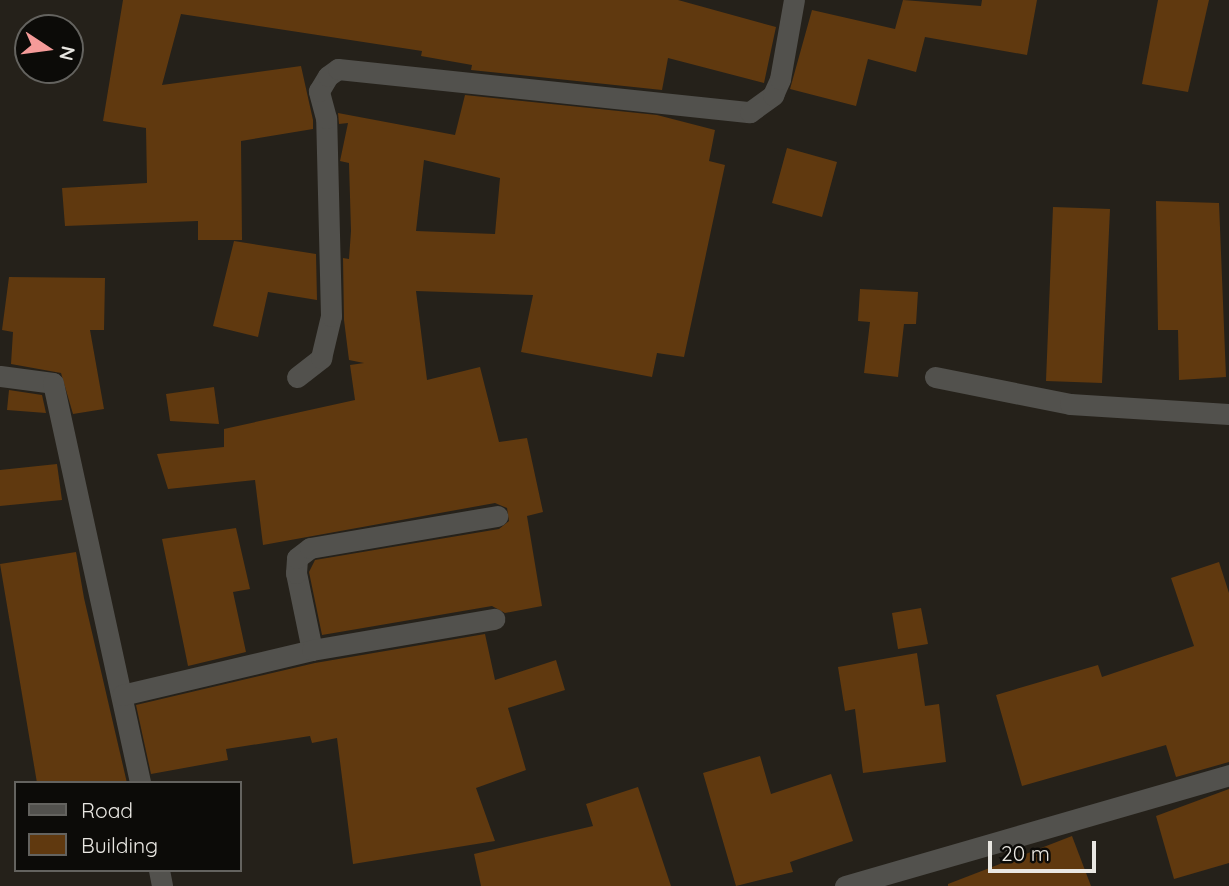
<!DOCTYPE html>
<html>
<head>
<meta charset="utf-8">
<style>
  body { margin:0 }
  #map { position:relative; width:1229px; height:886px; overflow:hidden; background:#25211a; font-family:Quicksand,sans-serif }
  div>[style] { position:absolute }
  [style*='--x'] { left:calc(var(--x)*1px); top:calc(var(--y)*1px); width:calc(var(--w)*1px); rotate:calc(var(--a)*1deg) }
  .building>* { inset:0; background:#60390f }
  .minor>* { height:21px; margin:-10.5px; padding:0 10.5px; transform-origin:10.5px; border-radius:10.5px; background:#52514d }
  span { translate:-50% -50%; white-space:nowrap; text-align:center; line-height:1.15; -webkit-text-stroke:6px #0c0b08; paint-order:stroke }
  .legend { position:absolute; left:14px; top:781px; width:228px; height:91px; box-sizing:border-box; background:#0c0b08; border:2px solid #64635f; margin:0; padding:9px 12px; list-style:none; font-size:21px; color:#e9e7e2 }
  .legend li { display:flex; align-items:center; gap:14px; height:35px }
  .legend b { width:35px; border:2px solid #64635f }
  .north { position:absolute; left:14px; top:14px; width:70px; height:70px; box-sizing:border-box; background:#0c0b08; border:2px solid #64635f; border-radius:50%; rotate:103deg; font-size:19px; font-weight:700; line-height:28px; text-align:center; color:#e9e7e2 }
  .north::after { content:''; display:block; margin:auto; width:24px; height:32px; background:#f59b99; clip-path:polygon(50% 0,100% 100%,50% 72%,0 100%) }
  .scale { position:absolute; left:988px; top:841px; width:108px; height:32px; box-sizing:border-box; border:4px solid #e9e7e2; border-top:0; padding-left:9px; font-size:21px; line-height:24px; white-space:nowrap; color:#e9e7e2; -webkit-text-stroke:5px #0c0b08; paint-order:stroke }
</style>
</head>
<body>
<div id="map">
  <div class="building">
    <div style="clip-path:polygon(123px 0,678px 0,776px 27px,764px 83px,668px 58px,662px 90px,471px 70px,472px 65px,421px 56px,422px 51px,181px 14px,162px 85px,301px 66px,313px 120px,313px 129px,241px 141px,242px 240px,198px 240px,198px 221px,65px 226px,62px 188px,147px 183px,146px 128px,103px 121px)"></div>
    <div style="clip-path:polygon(903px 0,981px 6px,982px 0,1037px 0,1027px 55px,925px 37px,916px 72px,868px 59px,856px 106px,790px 89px,812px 10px,895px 29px)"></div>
    <div style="clip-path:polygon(1158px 0,1209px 0,1188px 92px,1142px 84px)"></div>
    <div style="clip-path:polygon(evenodd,465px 95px,657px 115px,715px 130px,709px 161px,725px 165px,684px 357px,657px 353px,652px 377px,521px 352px,533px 295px,416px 291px,427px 380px,480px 367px,499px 442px,527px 438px,543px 512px,527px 516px,542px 606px,505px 613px,492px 606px,322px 635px,309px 572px,315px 560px,499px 529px,509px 521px,507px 508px,495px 503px,263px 545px,255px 480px,168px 489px,157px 454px,224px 447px,224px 429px,355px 400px,350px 365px,364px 363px,349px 360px,344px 320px,343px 258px,349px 259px,351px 231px,349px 163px,340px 161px,348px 123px,339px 124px,338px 113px,455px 135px,465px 95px,424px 160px,500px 178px,495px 234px,416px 231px,424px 160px)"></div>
    <div style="clip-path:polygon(787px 148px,837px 162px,822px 217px,772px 203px)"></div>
    <div style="clip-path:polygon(1156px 201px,1219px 203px,1226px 377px,1179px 380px,1178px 330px,1158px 330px)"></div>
    <div style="clip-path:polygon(1053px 207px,1110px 209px,1102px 383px,1046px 381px)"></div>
    <div style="clip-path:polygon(234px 241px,316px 254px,317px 300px,268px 292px,258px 337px,213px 326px)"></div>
    <div style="clip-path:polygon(9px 277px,105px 278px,104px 330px,90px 330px,104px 409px,73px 414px,61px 373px,11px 364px,13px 332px,2px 330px)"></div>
    <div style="clip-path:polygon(860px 289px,918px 292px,916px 324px,904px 324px,898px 377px,864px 373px,870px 322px,858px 321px)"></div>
    <div style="clip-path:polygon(214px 387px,219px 424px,170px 421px,166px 394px)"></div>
    <div style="clip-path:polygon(9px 390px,42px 395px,46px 413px,7px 410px)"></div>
    <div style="clip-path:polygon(57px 464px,62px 500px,0 506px,0 470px)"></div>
    <div style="clip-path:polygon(236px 528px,250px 589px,233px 592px,246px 652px,188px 666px,162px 539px)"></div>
    <div style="clip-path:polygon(76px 552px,84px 598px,127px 783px,37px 783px,0 564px)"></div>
    <div style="clip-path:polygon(1219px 562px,1229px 593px,1229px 762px,1176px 777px,1166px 745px,1022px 786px,996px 695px,1098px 665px,1102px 677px,1194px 646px,1171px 578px)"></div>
    <div style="clip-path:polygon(921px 608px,928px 644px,898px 649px,892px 613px)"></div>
    <div style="clip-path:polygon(485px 634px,495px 680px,556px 660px,565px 690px,508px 708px,526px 770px,476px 788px,495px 841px,353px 864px,337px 738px,312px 743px,310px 736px,226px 749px,228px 760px,151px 774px,136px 705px,315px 663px)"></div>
    <div style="clip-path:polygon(917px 653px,925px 706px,939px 704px,946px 762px,863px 773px,855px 709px,845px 711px,838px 667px)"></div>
    <div style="clip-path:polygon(760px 756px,771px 794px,831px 774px,853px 841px,790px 862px,793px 872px,736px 886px,703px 773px)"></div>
    <div style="clip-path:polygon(638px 787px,671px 886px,481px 886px,474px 854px,593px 826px,586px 804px)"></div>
    <div style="clip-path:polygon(1229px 789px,1229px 863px,1174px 879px,1156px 816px)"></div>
    <div style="clip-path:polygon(1072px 836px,1091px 886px,948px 886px,948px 884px)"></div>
  </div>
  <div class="minor">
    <div style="--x:0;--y:376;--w:53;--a:7.5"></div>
    <div style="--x:53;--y:383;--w:409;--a:77.7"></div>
    <div style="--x:297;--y:377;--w:31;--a:-38"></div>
    <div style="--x:321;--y:358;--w:43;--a:-76.6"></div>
    <div style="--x:331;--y:316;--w:198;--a:-91.4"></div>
    <div style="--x:326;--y:118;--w:28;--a:-105"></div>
    <div style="--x:319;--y:91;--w:17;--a:-59"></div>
    <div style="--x:328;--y:76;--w:12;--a:-35"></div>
    <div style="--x:338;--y:69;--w:414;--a:6"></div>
    <div style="--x:750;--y:112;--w:29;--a:-36"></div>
    <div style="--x:773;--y:95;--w:17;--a:-66"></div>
    <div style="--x:780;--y:79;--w:80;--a:-80"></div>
    <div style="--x:935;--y:377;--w:138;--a:11.3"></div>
    <div style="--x:1070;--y:404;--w:159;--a:3.6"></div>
    <div style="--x:312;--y:650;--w:79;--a:-101.7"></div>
    <div style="--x:296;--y:573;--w:15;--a:-86"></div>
    <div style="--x:297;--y:558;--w:16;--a:-38"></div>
    <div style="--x:310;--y:548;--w:190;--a:-9.7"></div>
    <div style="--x:122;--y:695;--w:195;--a:-13.3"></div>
    <div style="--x:312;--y:650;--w:185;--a:-9.7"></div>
    <div style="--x:159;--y:870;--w:16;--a:79"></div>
    <div style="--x:845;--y:886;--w:400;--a:-16.1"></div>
  </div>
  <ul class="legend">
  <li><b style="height:9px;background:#52514d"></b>Road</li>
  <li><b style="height:19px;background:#60390f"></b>Building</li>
  </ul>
  <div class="north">N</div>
  <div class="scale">20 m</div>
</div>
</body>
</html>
